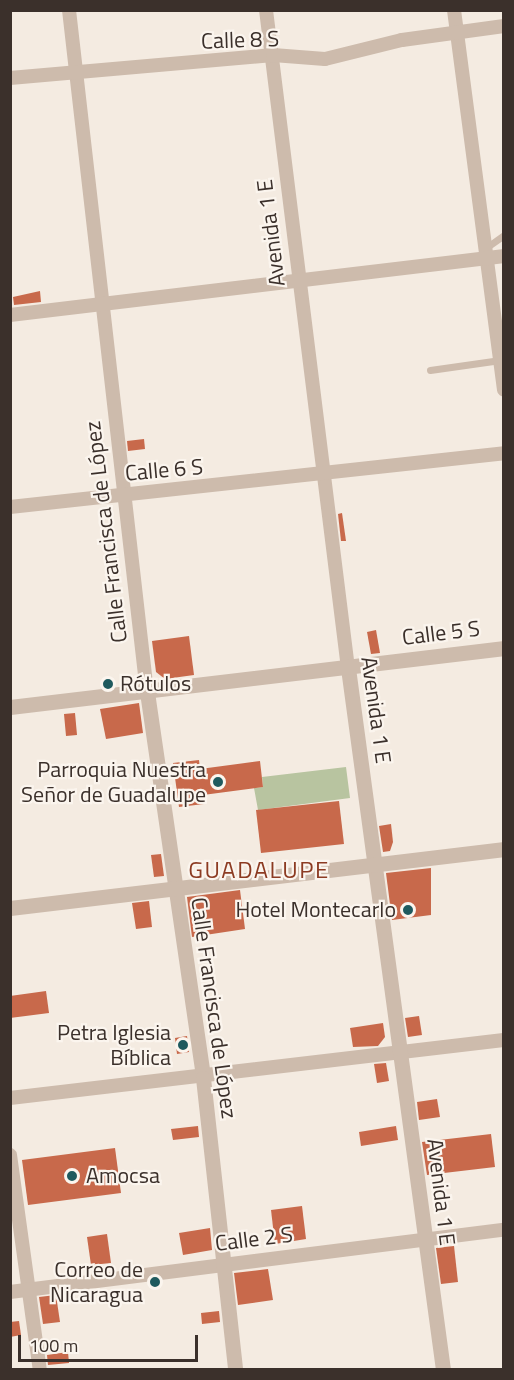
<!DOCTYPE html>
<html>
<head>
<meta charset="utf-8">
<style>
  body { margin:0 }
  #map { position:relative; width:514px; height:1380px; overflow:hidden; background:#f4ebe1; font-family:"Titillium Web",sans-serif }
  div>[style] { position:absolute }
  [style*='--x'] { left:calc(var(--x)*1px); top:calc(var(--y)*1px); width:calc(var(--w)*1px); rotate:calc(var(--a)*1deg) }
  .green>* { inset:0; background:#b8c4a0 }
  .building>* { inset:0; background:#c8694b }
  .service>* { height:7px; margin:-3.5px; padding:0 3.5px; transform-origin:3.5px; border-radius:3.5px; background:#cdbbac }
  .minor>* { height:14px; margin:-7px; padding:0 7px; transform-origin:7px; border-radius:7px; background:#cdbbac }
  .tertiary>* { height:15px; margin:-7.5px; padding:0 7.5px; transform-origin:7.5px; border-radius:7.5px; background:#cdbbac }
  .dots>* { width:16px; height:16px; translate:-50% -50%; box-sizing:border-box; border:3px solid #fbf5ee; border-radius:50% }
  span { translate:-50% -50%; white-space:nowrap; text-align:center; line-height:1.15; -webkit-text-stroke:4.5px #fbf5ee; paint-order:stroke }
  .street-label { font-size:22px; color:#3b302b }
  .poi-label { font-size:22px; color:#3b302b }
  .left { translate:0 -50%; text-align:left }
  .right { translate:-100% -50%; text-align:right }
  .neighbourhood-label { font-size:24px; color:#8c3b22; letter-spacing:1.5px }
  .frame { position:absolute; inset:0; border:12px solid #3b302b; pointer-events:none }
  .scale { position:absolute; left:18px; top:1335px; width:180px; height:27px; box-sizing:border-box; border:3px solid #3b302b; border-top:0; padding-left:8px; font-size:18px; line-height:21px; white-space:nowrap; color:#3b302b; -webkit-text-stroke:4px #fbf5ee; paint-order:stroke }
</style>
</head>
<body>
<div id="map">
  <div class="green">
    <div style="clip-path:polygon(346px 767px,350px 798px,258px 810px,254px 788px,263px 787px,262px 777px)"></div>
  </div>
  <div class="building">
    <div style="clip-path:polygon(40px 291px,41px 302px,14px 305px,13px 297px)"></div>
    <div style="clip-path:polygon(144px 439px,145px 449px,128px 451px,127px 441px)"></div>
    <div style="clip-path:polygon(342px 513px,346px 541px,341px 541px,338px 514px)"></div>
    <div style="clip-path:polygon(376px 630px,380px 653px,371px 654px,367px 632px)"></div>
    <div style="clip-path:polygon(189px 636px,194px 675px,165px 679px,156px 672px,152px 641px)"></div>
    <div style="clip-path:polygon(139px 703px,143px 733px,106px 739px,100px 709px)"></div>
    <div style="clip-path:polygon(75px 713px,77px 735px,66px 736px,64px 714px)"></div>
    <div style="clip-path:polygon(199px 760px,200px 769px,260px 761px,263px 787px,203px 795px,204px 804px,179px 807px,173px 763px)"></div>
    <div style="clip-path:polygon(339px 801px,344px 844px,261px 853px,256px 810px)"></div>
    <div style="clip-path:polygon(391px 824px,393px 842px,390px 851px,383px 852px,379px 826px)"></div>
    <div style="clip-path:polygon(161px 854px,164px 876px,154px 877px,151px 855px)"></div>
    <div style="clip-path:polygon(431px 868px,431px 915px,392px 920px,386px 873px)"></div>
    <div style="clip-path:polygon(240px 890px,245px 929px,192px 937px,187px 897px)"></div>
    <div style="clip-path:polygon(149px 901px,152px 927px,136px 929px,132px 903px)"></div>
    <div style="clip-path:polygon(46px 991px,49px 1013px,10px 1018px,10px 996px)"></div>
    <div style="clip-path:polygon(419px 1016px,422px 1035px,408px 1037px,405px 1018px)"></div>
    <div style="clip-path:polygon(383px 1023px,385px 1037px,378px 1046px,353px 1047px,350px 1028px)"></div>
    <div style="clip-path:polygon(187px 1036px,189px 1052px,177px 1054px,175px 1038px)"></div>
    <div style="clip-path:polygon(386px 1063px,389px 1081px,377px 1083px,374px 1064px)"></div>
    <div style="clip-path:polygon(437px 1099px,440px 1117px,419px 1120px,417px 1102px)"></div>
    <div style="clip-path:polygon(198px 1126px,199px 1137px,173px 1140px,171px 1129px)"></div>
    <div style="clip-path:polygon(396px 1126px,398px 1140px,361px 1146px,359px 1132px)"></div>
    <div style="clip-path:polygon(491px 1134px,495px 1167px,427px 1175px,422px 1142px)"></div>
    <div style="clip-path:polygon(115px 1148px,121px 1193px,28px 1205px,22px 1160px)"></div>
    <div style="clip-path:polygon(302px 1206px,306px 1239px,275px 1244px,271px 1210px)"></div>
    <div style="clip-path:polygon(210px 1228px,212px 1250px,183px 1255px,179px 1233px)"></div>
    <div style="clip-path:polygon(107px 1234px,111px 1263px,91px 1265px,87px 1237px)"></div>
    <div style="clip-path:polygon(454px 1246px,458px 1282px,441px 1284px,436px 1248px)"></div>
    <div style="clip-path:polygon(268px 1269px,273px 1300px,238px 1305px,234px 1273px)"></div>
    <div style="clip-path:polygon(56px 1295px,60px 1322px,43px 1324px,39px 1297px)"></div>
    <div style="clip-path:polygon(219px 1311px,220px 1322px,202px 1324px,201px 1313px)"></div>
    <div style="clip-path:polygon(19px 1321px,21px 1335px,10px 1337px,10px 1322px)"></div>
    <div style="clip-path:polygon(68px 1352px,69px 1363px,48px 1365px,47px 1355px)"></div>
  </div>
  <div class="service">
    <div style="--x:487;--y:247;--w:21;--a:-35"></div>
    <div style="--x:430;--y:370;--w:71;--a:-8.1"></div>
  </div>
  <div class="minor">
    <div style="--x:69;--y:10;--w:686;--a:83.48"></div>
    <div style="--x:266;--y:10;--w:663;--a:82.9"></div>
    <div style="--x:454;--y:10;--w:383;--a:82.5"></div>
    <div style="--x:10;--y:78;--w:264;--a:-5"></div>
    <div style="--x:273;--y:55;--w:52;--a:4.4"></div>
    <div style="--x:325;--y:59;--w:79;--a:-13.9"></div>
    <div style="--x:402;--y:40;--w:103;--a:-7.8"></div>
    <div style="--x:10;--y:315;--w:498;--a:-6.8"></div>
    <div style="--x:10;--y:507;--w:497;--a:-6.2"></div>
    <div style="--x:10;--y:1098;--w:497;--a:-6.7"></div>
    <div style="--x:10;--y:1155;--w:217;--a:82.1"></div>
    <div style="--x:10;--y:1292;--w:498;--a:-7.2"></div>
  </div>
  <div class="tertiary">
    <div style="--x:348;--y:668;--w:708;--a:82.29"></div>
    <div style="--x:147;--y:692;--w:390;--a:81.7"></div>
    <div style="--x:203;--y:1078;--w:294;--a:83.7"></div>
    <div style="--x:10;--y:707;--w:498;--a:-6.8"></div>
    <div style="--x:10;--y:908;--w:498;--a:-6.8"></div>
  </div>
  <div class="dots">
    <div style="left:108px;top:684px;background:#1f5a5e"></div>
    <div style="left:218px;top:782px;background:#1f5a5e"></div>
    <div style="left:408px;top:910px;background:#1f5a5e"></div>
    <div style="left:183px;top:1045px;background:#1f5a5e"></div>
    <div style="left:72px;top:1176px;background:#1f5a5e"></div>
    <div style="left:155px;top:1282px;background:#1f5a5e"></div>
  </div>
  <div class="street-label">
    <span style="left:240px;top:40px;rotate:-2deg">Calle 8 S</span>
    <span style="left:271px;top:233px;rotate:-97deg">Avenida 1 E</span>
    <span style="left:164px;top:470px;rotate:-5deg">Calle 6 S</span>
    <span style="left:106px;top:532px;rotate:-97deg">Calle Francisca de López</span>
    <span style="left:441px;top:633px;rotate:-7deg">Calle 5 S</span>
    <span style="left:376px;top:710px;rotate:82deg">Avenida 1 E</span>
    <span style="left:214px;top:1008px;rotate:82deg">Calle Francisca de López</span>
    <span style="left:441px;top:1192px;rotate:83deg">Avenida 1 E</span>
    <span style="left:254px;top:1239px;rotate:-7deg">Calle 2 S</span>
  </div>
  <div class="poi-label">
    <span class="left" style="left:120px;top:684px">Rótulos</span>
    <span class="right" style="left:206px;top:782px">Parroquia Nuestra<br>Señor de Guadalupe</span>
    <span class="right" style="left:396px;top:910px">Hotel Montecarlo</span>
    <span class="right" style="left:171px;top:1045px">Petra Iglesia<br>Bíblica</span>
    <span class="left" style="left:86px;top:1176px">Amocsa</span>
    <span class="right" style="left:143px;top:1282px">Correo de<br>Nicaragua</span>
  </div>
  <div class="neighbourhood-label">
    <span style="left:259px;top:870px">GUADALUPE</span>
  </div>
  <div class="frame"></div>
  <div class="scale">100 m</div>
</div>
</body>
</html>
